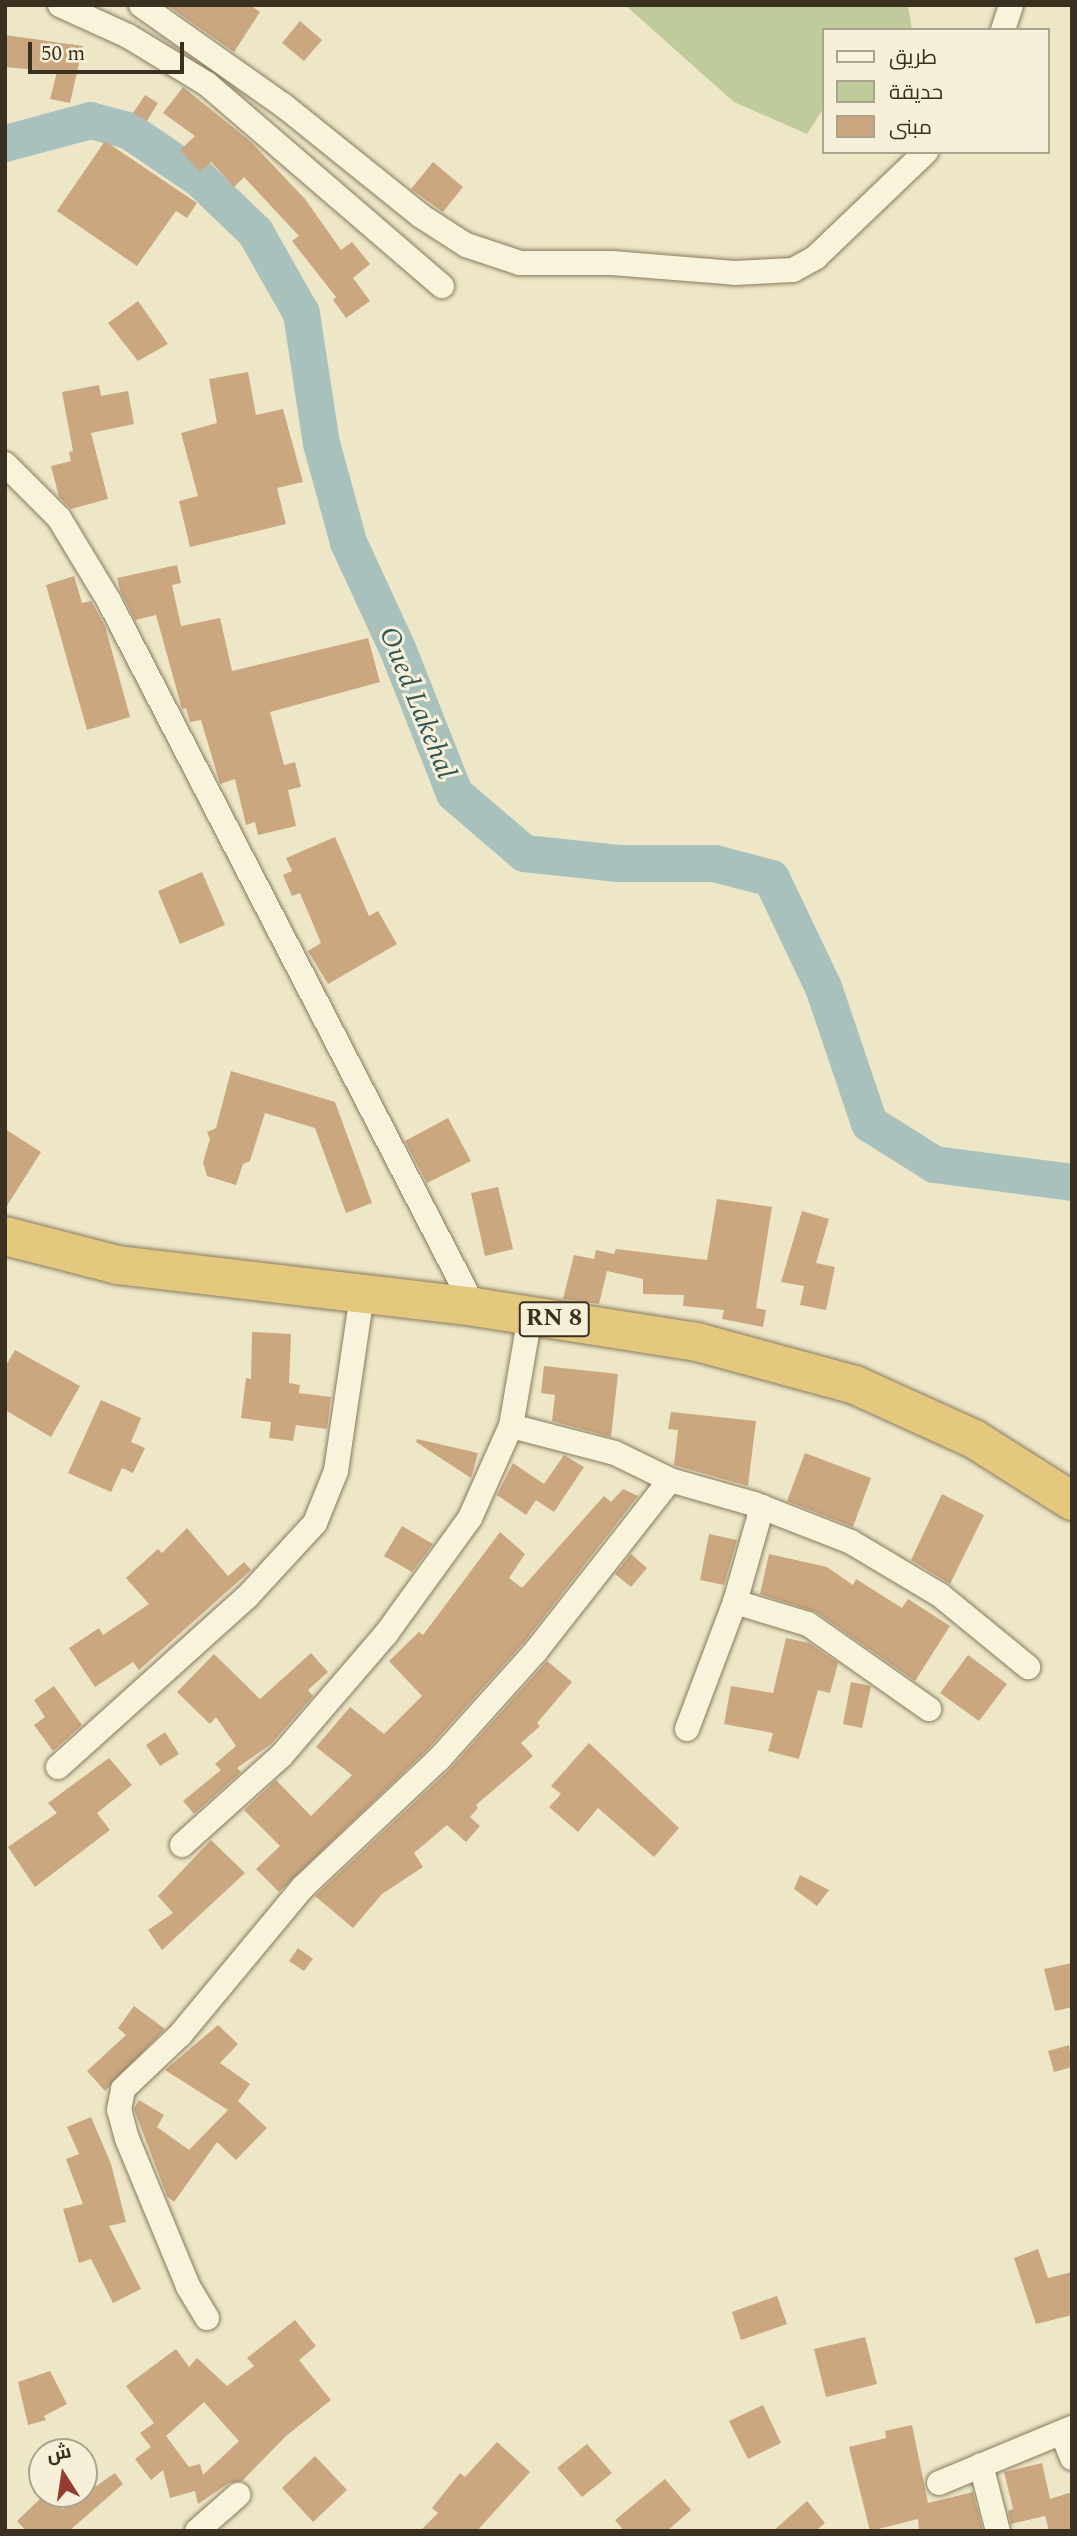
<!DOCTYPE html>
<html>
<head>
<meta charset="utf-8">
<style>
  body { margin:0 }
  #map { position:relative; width:1077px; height:2536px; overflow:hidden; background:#ede7c8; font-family:Spectral,Cairo,serif }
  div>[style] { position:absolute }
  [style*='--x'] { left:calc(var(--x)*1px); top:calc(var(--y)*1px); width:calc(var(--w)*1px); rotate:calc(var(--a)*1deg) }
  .green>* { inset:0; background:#c0cb9b }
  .river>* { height:37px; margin:-18.5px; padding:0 18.5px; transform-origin:18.5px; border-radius:18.5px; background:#a8c1bd }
  .building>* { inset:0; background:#caa77f }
  .roads { filter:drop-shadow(0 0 2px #897a5d) drop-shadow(0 0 2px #897a5d) }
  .minor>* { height:24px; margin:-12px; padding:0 12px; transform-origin:12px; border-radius:12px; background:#f8f3db }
  .trunk>* { height:38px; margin:-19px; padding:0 19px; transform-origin:19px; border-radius:19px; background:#e3c87e }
  span { translate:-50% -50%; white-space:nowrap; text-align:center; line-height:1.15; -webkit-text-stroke:6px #f5f0d7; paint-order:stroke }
  .shield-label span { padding:2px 5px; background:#f5f0d7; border:2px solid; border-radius:5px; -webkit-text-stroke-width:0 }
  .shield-label { font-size:24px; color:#393020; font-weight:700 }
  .water-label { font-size:28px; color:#305659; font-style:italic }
  .frame { position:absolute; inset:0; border:7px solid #393020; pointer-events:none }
  .legend { position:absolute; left:822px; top:28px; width:228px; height:126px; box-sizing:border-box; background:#f5f0d7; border:2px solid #aaa38e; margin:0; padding:9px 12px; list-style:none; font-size:21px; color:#393020 }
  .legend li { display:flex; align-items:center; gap:14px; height:35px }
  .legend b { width:35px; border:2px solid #aaa38e }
  .north { position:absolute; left:28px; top:2438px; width:70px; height:70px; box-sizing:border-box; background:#f5f0d7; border:2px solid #aaa38e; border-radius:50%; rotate:348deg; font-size:19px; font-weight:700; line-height:28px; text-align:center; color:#393020 }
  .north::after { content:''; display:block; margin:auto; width:24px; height:32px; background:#963b2f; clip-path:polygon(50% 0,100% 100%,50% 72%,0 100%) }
  .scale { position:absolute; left:28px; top:42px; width:156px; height:32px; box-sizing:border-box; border:4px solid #393020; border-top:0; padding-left:9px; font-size:21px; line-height:24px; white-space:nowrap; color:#393020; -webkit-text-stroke:5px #f5f0d7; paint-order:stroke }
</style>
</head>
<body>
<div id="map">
  <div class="green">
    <div style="clip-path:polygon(625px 5px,908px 5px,912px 30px,823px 30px,823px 109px,807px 134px,734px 102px)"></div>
  </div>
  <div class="river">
    <div style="--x:5;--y:143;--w:88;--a:-15.1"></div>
    <div style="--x:90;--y:120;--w:39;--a:15"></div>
    <div style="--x:128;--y:130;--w:87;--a:34.2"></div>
    <div style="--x:200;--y:179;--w:76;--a:43.9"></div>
    <div style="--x:255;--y:232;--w:93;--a:60.4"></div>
    <div style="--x:301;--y:313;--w:132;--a:81.3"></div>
    <div style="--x:321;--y:443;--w:103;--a:74.7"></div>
    <div style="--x:348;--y:542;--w:117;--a:65.2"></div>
    <div style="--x:397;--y:648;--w:156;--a:68.5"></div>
    <div style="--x:454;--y:793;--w:92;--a:40.6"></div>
    <div style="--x:524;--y:853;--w:94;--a:6.1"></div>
    <div style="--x:617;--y:863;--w:97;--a:0"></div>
    <div style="--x:714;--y:863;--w:59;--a:14.7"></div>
    <div style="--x:771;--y:878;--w:121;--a:64.5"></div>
    <div style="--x:823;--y:987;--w:144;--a:71.3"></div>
    <div style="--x:869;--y:1123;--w:77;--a:32.2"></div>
    <div style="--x:934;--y:1164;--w:139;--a:7.4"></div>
  </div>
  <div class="building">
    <div style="clip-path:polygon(167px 5px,250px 5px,260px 12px,234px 52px)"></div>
    <div style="clip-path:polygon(300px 21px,322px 40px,304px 61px,282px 43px)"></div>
    <div style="clip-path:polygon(5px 35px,83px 46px,70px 103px,50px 99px,57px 72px,5px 67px)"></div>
    <div style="clip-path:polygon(183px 87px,251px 142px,305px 199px,341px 250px,352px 242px,370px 264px,353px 278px,370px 301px,346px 318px,333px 300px,336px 297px,292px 241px,299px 236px,244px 177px,234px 187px,211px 162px,200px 172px,180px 150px,195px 136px,163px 113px)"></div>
    <div style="clip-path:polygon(145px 95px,158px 103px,147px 121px,133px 113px)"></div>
    <div style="clip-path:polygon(105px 141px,197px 203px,187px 218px,176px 211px,137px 266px,57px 211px)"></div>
    <div style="clip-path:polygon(433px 162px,463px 187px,443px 212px,411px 189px)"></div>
    <div style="clip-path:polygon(138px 301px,168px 344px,138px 361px,108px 323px)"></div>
    <div style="clip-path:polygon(248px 372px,256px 415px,283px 409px,303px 482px,277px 488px,286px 524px,190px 547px,179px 501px,198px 496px,181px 433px,217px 423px,209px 379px)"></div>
    <div style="clip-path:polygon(99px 385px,101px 396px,128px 391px,134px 424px,91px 433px,108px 499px,71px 509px,59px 497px,51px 466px,71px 461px,69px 452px,73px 451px,62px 392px)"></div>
    <div style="clip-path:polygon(177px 565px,181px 583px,172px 585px,181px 626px,220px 618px,232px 671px,368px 638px,380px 682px,270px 712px,284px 765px,295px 762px,301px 787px,288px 790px,296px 826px,258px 835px,255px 822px,246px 825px,235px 779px,220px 784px,201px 720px,190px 722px,186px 708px,182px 709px,156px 615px,135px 620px,120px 590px,117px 578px)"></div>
    <div style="clip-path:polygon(74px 576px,82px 603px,91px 601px,105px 626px,130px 717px,87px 730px,46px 585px)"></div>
    <div style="clip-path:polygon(335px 837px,369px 916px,378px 911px,397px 944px,328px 984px,308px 951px,321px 943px,300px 893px,292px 896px,283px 875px,292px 871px,286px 858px)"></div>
    <div style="clip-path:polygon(202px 872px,225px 925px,180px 944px,158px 891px)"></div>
    <div style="clip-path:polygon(231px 1071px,335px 1102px,372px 1203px,346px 1213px,315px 1128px,265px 1113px,250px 1161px,243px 1164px,236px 1185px,207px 1176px,203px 1162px,210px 1139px,207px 1132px,216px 1128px)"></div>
    <div style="clip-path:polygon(448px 1118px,471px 1161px,427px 1183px,405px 1141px)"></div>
    <div style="clip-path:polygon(5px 1129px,41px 1152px,5px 1209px)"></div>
    <div style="clip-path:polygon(498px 1187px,513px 1249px,485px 1256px,471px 1193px)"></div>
    <div style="clip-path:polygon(717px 1199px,772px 1207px,756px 1308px,766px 1310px,763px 1327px,722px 1319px,724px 1310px,683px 1306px,684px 1295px,643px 1294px,643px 1279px,607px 1271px,599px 1304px,563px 1299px,574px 1255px,594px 1259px,596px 1250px,614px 1254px,616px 1249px,707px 1260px)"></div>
    <div style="clip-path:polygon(802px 1211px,829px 1219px,816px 1263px,835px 1267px,826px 1310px,800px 1305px,804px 1286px,781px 1282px)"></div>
    <div style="clip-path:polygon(252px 1332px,291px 1334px,289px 1383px,300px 1385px,299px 1393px,331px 1397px,327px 1429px,296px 1425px,293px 1441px,269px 1438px,271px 1422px,241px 1418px,246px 1378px,251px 1379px)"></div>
    <div style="clip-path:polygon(15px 1350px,80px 1386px,51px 1437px,5px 1410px,5px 1367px)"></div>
    <div style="clip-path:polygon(544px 1366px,618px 1374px,611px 1437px,552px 1421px,555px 1395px,541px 1393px)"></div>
    <div style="clip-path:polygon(101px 1400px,141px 1418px,131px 1442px,145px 1448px,133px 1473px,122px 1468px,111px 1492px,68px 1473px)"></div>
    <div style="clip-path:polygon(671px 1412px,756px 1421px,748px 1486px,674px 1465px,678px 1430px,668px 1429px)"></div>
    <div style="clip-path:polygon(417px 1439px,478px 1453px,471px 1478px,416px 1442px)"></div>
    <div style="clip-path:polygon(805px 1453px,871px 1478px,853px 1527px,787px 1501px)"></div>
    <div style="clip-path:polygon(564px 1455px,584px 1467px,554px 1512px,536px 1500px,526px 1515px,497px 1495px,513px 1463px,544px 1484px)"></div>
    <div style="clip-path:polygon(623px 1489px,638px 1496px,525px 1641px,428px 1749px,279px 1892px,256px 1869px,280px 1846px,244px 1810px,276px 1780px,311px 1816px,352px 1775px,316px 1747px,350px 1707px,384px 1734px,422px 1696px,389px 1661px,419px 1632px,423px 1635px,500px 1532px,525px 1554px,509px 1578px,522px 1588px,604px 1496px,611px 1502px)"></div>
    <div style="clip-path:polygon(942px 1494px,984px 1515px,950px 1584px,911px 1560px)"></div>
    <div style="clip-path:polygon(402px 1526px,433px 1544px,412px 1572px,384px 1556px)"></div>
    <div style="clip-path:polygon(187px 1528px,228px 1576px,244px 1562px,251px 1570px,139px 1670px,133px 1662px,95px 1687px,69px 1648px,99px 1628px,103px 1635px,149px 1604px,126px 1578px,158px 1549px,162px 1553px)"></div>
    <div style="clip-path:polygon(709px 1534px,737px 1540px,724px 1585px,700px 1580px)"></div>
    <div style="clip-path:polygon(631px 1554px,647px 1568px,631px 1587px,615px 1574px)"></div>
    <div style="clip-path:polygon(769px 1554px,827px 1567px,853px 1585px,856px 1579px,902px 1608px,908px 1599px,950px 1626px,915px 1681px,816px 1612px,760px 1594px)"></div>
    <div style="clip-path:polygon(786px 1638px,809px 1643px,838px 1663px,830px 1693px,818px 1690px,799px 1759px,768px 1751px,773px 1733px,724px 1724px,731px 1686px,773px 1693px)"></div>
    <div style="clip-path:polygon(311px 1653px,328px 1672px,308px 1690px,313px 1696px,271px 1744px,237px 1768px,241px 1772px,194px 1814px,183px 1801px,221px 1770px,215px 1764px,236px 1746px,216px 1717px,210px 1724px,177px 1692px,214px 1654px,260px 1699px)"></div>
    <div style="clip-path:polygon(968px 1655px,1007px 1684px,979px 1721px,940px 1693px)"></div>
    <div style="clip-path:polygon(547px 1661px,572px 1682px,537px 1723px,540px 1726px,521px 1743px,533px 1756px,476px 1805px,478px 1808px,470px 1817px,480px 1826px,466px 1842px,447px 1825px,414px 1853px,423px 1867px,382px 1894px,353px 1928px,315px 1896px,449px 1770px)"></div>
    <div style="clip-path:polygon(851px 1682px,871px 1686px,862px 1728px,843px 1724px)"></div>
    <div style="clip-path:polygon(54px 1686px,82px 1725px,53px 1751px,34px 1725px,45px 1717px,34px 1700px)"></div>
    <div style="clip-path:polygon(165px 1732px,179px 1754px,160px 1766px,146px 1745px)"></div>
    <div style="clip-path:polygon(589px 1743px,679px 1828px,654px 1857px,598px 1808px,578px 1832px,549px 1807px,561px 1794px,551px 1786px)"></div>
    <div style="clip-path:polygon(109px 1758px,132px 1785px,97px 1813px,110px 1830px,35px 1887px,8px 1847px,57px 1813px,48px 1803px)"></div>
    <div style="clip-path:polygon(211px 1840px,245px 1873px,162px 1950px,148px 1930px,173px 1913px,158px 1896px)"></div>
    <div style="clip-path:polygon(800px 1875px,829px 1890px,817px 1906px,794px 1889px)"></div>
    <div style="clip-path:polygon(298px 1948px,313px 1959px,304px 1971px,289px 1961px)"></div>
    <div style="clip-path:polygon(1072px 1963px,1072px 2007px,1055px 2011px,1044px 1969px)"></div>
    <div style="clip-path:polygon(134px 2006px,165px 2029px,105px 2091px,87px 2071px,126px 2035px,118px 2028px)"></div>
    <div style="clip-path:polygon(218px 2025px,238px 2044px,220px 2063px,250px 2084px,238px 2101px,267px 2128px,236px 2160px,217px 2142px,174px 2202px,167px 2196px,134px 2109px,139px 2100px,164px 2115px,157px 2127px,189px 2150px,228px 2110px,165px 2070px)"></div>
    <div style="clip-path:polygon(1069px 2045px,1072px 2067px,1054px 2072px,1048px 2051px)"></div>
    <div style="clip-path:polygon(91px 2117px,111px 2164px,126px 2222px,109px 2226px,141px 2289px,113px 2303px,91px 2259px,79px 2263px,63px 2209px,83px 2204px,66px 2159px,79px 2154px,67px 2127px)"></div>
    <div style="clip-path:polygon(1038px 2249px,1048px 2278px,1072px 2272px,1072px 2315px,1036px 2324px,1014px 2258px)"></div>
    <div style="clip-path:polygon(777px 2296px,787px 2324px,741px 2340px,732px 2312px)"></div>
    <div style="clip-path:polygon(evenodd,295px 2320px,316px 2346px,299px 2360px,331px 2400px,286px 2436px,242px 2481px,229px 2483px,198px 2504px,195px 2491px,170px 2498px,163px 2470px,151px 2480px,135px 2459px,151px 2447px,140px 2433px,154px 2423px,126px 2386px,176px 2349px,189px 2367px,197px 2358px,227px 2386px,254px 2366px,247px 2358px,295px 2320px,204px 2402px,239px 2441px,203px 2475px,200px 2464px,189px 2467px,166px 2436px,204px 2402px)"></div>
    <div style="clip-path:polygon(865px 2337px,877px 2384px,826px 2397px,814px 2349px)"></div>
    <div style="clip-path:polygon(50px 2371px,67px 2404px,44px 2416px,46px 2420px,28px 2425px,18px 2382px)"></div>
    <div style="clip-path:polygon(763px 2405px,781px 2443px,748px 2459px,729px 2421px)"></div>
    <div style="clip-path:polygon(912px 2425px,928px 2503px,973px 2492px,983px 2531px,919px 2531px,918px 2519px,870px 2531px,849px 2447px,886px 2438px,885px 2431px)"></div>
    <div style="clip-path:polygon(497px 2442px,530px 2472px,477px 2531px,420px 2531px,438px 2513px,432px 2508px,460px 2473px,465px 2477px)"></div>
    <div style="clip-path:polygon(587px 2444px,612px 2473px,582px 2497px,557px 2468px)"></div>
    <div style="clip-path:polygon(315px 2456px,347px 2490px,313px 2522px,282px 2488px)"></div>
    <div style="clip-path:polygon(1042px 2463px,1050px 2499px,1072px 2492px,1072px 2531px,1049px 2531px,1045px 2516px,1011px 2524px,1008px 2511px,1013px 2509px,1004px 2472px)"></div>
    <div style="clip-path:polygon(115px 2473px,123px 2484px,69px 2531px,26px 2531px,17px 2521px,45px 2494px,63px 2509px)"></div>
    <div style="clip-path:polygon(665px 2479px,691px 2510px,667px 2531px,624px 2531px,615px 2520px)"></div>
    <div style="clip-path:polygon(807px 2501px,825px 2523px,816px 2531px,773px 2531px)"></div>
  </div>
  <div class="roads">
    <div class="minor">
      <div style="--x:60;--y:5;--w:75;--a:24.5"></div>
      <div style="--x:128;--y:36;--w:92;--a:31.3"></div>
      <div style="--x:207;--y:84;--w:310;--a:40.7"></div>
      <div style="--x:141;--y:5;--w:174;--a:35.2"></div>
      <div style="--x:283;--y:105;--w:177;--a:38.8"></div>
      <div style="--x:421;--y:216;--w:54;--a:32.8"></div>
      <div style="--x:466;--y:245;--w:57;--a:18.4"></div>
      <div style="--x:520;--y:263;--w:92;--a:0"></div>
      <div style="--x:612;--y:263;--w:123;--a:4.6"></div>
      <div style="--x:735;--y:273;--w:58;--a:-3"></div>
      <div style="--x:793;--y:270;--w:26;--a:-29"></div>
      <div style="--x:816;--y:257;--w:152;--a:-43.7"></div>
      <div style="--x:1003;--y:30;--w:26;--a:-72"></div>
      <div style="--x:5;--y:464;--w:76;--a:45"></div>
      <div style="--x:59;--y:518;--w:97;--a:58.9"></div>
      <div style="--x:109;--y:601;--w:795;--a:62.66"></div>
      <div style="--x:511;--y:1426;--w:107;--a:14.6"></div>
      <div style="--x:615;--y:1453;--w:61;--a:26.1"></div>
      <div style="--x:670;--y:1480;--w:87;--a:15.9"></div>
      <div style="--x:754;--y:1504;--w:104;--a:21.4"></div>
      <div style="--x:851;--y:1542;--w:104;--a:30.8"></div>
      <div style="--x:940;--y:1595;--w:114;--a:39.3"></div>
      <div style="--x:735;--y:1602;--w:76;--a:16.8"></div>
      <div style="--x:808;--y:1624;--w:148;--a:35.1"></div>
      <div style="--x:687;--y:1729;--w:136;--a:-69.3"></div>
      <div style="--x:735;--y:1602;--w:99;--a:-74.1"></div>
      <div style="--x:58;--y:1767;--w:254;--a:-42"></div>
      <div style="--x:247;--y:1597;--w:100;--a:-47.4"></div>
      <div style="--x:315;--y:1523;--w:56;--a:-68"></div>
      <div style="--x:336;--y:1471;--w:179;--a:-81.6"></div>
      <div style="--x:182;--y:1845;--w:133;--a:-42"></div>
      <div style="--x:281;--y:1756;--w:161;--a:-49.3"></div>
      <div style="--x:386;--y:1634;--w:143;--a:-54.1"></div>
      <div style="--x:470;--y:1518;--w:101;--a:-66"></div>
      <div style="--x:511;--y:1426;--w:112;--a:-80.2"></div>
      <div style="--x:207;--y:2318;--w:37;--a:-121"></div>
      <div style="--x:188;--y:2286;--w:159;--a:-112.5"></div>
      <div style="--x:127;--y:2139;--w:30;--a:-105"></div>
      <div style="--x:119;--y:2110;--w:21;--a:-79"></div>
      <div style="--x:123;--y:2089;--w:79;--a:-43.5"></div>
      <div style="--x:180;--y:2035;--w:192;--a:-50.3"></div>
      <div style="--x:303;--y:1887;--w:187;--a:-43.3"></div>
      <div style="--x:439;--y:1759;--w:145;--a:-48.1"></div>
      <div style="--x:536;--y:1651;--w:217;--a:-51.9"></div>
      <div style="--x:1062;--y:2433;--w:27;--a:68"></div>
      <div style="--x:981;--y:2465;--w:68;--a:75.6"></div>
      <div style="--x:939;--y:2483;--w:144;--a:-22.5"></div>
      <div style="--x:197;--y:2531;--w:55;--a:-41.3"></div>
    </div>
    <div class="trunk">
      <div style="--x:5;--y:1236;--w:117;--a:14.4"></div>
      <div style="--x:118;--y:1265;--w:358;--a:6.7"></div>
      <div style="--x:474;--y:1307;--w:226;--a:8.9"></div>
      <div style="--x:697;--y:1342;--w:164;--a:15.2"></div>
      <div style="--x:855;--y:1385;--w:131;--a:24.4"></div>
      <div style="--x:974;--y:1439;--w:116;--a:32.3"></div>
    </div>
  </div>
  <div class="shield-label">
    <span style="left:554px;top:1319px">RN 8</span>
  </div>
  <div class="water-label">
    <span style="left:417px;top:703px;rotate:68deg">Oued Lakehal</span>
  </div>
  <div class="frame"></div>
  <ul class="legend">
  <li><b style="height:9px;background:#f8f3db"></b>طريق</li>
  <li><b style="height:19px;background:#c0cb9b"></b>حديقة</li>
  <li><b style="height:19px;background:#caa77f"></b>مبنى</li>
  </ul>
  <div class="north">ش</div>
  <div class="scale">50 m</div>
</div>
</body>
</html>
